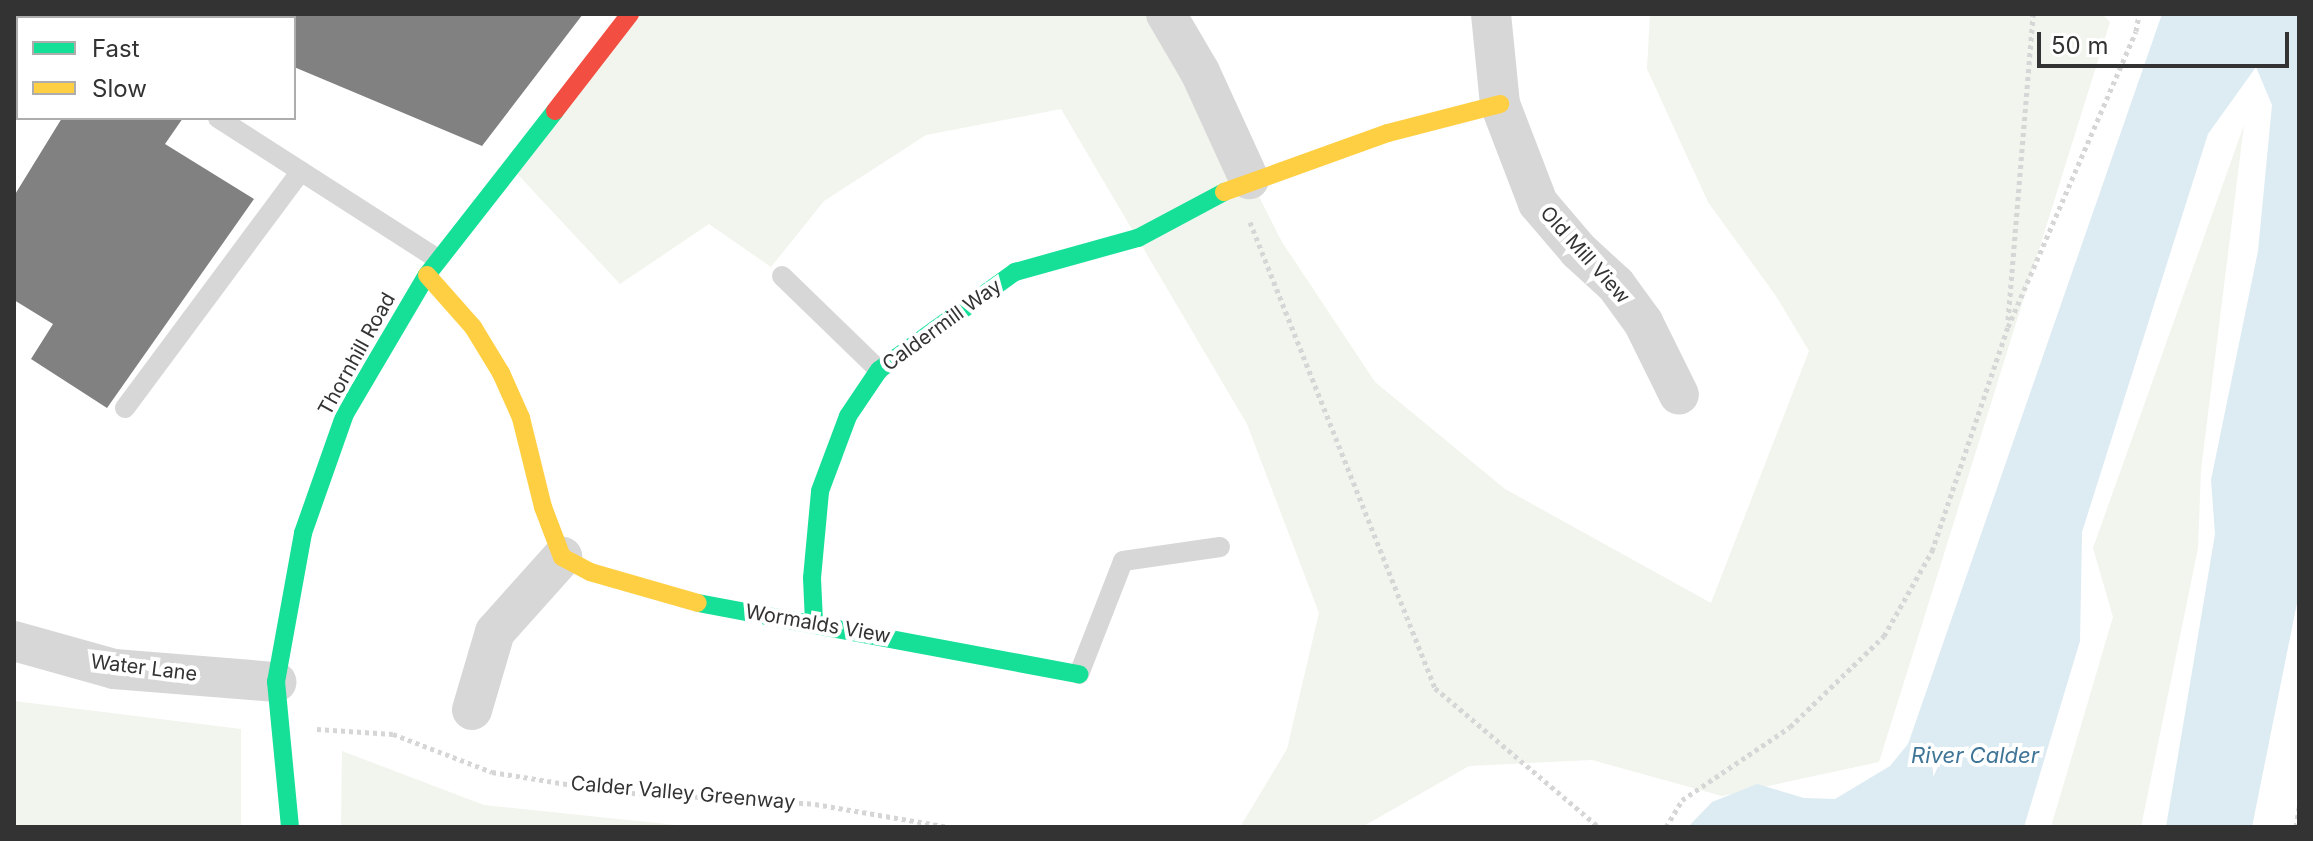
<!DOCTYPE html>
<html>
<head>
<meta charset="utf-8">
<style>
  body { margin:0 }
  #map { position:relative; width:2313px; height:841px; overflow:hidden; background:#fff; font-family:Inter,sans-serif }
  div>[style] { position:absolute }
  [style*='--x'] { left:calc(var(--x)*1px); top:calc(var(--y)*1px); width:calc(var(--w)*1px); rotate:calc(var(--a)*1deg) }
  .green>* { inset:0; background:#f1f5ed }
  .water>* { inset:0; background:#ddebf3 }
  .building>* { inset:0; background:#818181 }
  .path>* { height:5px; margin-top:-2.5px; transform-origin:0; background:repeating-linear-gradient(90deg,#d6d6d6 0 4px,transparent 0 8px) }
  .lane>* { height:20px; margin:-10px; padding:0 10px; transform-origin:10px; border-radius:10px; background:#d7d7d7 }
  .street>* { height:40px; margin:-20px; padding:0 20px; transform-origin:20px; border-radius:20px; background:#d7d7d7 }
  .fast>* { height:18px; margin:-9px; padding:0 9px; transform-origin:9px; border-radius:9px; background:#16e098 }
  .slow>* { height:18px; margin:-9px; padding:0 9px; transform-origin:9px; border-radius:9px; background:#ffcf43 }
  .jam>* { height:18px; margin:-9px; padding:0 9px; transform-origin:9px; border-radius:9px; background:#f24e42 }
  span { translate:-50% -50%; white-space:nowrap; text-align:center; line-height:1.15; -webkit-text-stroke:8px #fff; paint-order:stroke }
  .street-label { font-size:20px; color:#333 }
  .water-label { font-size:22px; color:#3f7597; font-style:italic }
  .frame { position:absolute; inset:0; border:16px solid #333; pointer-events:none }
  .legend { position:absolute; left:16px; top:16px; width:280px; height:104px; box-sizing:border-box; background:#fff; border:2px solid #adadad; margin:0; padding:10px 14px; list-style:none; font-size:24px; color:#333 }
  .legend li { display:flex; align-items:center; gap:16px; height:40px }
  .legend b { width:40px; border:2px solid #adadad }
  .scale { position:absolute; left:2037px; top:32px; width:252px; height:36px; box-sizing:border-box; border:4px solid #333; border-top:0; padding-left:10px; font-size:24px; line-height:28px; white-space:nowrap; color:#333; -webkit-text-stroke:6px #fff; paint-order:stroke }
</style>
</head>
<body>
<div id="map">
  <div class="green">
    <div style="clip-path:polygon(630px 14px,1166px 14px,1282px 242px,1375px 382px,1505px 489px,1711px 603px,1809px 351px,1776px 296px,1708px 202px,1647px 69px,1650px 14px,2102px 14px,2110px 22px,1879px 762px,1722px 796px,1592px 760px,1469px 766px,1362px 827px,1240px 827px,1287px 749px,1319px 613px,1247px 424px,1061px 109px,926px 135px,824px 201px,771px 267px,709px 224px,620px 284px,509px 165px)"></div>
    <div style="clip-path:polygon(2244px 125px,2201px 470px,2198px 548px,2141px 827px,2051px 827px,2113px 617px,2093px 548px)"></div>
    <div style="clip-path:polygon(14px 701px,241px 729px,241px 827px,14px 827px)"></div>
    <div style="clip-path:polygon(342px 751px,484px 805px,695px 827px,341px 827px)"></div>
  </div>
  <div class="water">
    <div style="clip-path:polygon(2162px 14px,2299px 14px,2299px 593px,2252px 827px,2166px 827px,2215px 534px,2211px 480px,2258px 251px,2272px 105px,2256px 67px,2208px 134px,2082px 532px,2080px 641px,2024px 827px,1688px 827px,1712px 802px,1757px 784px,1804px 798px,1835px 799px,1890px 766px,1908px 744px)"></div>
  </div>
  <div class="building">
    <div style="clip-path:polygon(127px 14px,583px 14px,482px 146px,294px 67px,294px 18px,124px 18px)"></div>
    <div style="clip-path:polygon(62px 118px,183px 118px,165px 144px,254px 199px,107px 408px,31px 359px,53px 324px,14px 300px,14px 196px)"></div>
  </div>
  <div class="path">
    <div style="--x:1250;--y:222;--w:501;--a:68.35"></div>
    <div style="--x:1435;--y:688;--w:215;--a:40.3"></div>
    <div style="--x:2008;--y:320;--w:307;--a:-85.3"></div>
    <div style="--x:317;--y:729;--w:76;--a:3.8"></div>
    <div style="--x:393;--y:734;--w:106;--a:21"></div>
    <div style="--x:492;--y:772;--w:125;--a:9.2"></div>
    <div style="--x:615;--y:792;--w:200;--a:3.4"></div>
    <div style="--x:815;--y:804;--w:136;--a:9.7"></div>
    <div style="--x:1666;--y:827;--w:31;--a:-59"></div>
    <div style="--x:1682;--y:800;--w:130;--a:-34.1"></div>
    <div style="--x:1790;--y:727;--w:131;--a:-44.1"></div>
    <div style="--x:1884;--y:636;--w:98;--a:-60.5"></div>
    <div style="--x:1932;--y:551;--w:237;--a:-71.3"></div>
    <div style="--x:2008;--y:327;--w:322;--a:-66.6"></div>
    <div style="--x:2136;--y:31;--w:17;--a:-80"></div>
    <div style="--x:2296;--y:827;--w:20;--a:-81"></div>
  </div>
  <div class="lane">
    <div style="--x:218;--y:118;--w:261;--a:32.7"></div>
    <div style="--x:782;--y:276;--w:135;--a:44.1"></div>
    <div style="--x:125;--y:408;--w:295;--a:-53.4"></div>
    <div style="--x:1079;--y:674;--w:121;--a:-68.7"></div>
    <div style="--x:1123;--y:561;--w:98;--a:-8.2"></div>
  </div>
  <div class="street">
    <div style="--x:1166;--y:14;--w:67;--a:59.6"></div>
    <div style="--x:1200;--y:72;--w:118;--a:65.4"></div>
    <div style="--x:1491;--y:14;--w:90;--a:84.3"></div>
    <div style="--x:1500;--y:104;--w:106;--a:69"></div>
    <div style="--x:1538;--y:203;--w:63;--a:49.5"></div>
    <div style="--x:1579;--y:251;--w:50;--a:42.6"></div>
    <div style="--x:1616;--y:285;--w:46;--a:53.9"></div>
    <div style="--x:1643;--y:322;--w:81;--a:63.7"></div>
    <div style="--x:14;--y:641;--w:104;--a:15.6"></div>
    <div style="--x:114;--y:669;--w:163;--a:4.6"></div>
    <div style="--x:472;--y:710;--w:81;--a:-73.6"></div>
    <div style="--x:495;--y:632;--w:101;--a:-48.2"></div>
  </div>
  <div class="fast">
    <div style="--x:698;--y:603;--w:388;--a:10.6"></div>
    <div style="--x:814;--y:622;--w:44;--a:-92.6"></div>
    <div style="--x:812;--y:578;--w:87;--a:-84.7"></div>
    <div style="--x:820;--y:491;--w:80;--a:-69.5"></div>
    <div style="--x:848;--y:416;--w:55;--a:-56"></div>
    <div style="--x:879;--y:370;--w:168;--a:-35.8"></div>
    <div style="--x:1015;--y:272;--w:128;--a:-15.5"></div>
    <div style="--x:1138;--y:238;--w:98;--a:-28.1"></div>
    <div style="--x:290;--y:827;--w:146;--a:-95.5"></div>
    <div style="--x:276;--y:682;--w:151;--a:-79.7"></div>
    <div style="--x:303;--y:533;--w:126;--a:-70.6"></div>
    <div style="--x:345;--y:414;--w:161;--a:-59.5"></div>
    <div style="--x:427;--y:275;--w:208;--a:-52"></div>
  </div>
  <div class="slow">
    <div style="--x:1224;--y:192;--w:174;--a:-19.8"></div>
    <div style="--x:1388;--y:133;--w:116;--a:-14.5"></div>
    <div style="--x:427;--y:275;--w:69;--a:48.5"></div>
    <div style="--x:473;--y:327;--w:54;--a:58.7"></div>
    <div style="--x:501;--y:373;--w:49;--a:66"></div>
    <div style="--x:521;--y:418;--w:92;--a:76.1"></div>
    <div style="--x:543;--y:507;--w:53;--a:69.2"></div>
    <div style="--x:562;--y:557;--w:32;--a:28"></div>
    <div style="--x:590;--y:572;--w:112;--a:16"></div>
  </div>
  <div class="jam">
    <div style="--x:555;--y:111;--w:123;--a:-52.3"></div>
  </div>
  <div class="street-label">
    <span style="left:1585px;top:255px;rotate:48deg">Old Mill View</span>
    <span style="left:942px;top:325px;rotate:-36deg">Caldermill Way</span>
    <span style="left:357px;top:354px;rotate:-61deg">Thornhill Road</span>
    <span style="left:818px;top:624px;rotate:10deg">Wormalds View</span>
    <span style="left:144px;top:668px;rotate:7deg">Water Lane</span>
    <span style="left:683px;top:793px;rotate:5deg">Calder Valley Greenway</span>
  </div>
  <div class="water-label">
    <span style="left:1975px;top:756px">River Calder</span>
  </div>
  <div class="frame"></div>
  <ul class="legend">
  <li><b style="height:10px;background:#16e098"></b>Fast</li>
  <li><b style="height:10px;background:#ffcf43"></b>Slow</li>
  </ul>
  <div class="scale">50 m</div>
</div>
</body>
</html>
